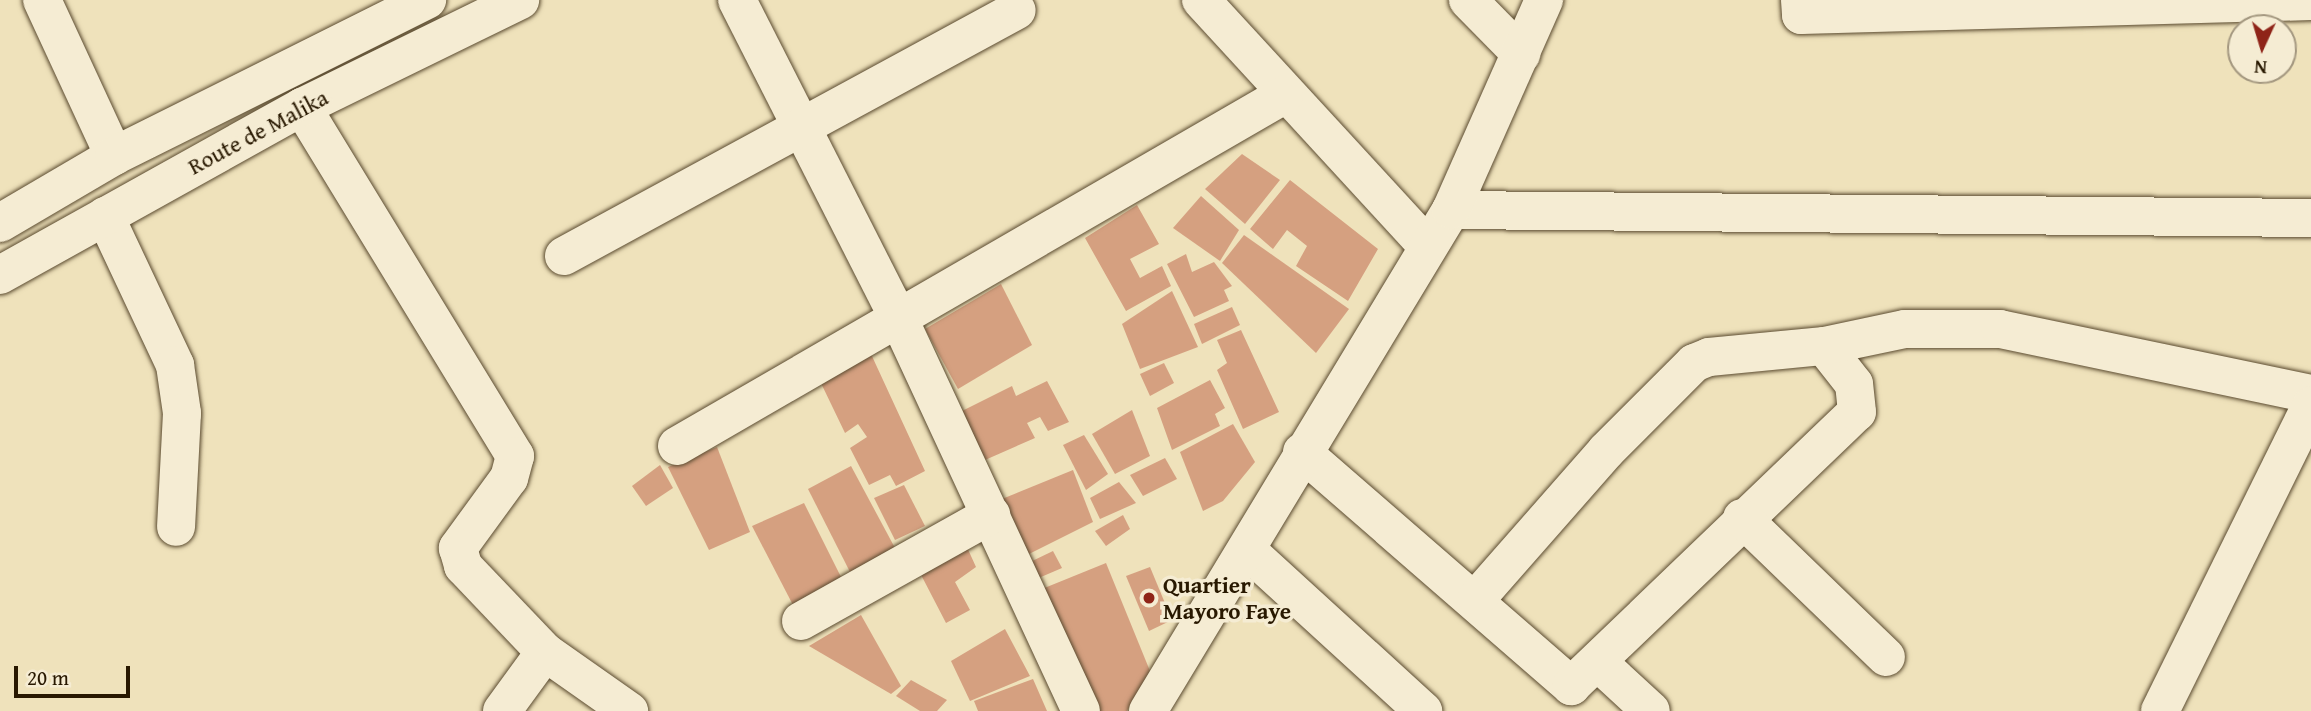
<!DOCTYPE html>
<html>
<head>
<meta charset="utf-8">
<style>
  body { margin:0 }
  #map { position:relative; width:2311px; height:711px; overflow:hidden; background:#efe2bb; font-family:"Gentium Book Plus",serif }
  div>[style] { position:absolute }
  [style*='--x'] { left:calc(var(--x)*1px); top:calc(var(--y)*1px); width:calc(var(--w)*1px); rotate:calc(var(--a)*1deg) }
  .building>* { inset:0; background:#d5a080 }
  .roads { filter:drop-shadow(0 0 2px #5a4a2f) drop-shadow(0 0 2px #5a4a2f) }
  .street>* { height:38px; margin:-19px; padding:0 19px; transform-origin:19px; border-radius:19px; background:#f5ecd3 }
  .secondary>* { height:38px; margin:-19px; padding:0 19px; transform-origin:19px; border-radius:19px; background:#f5ecd3 }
  .dots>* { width:19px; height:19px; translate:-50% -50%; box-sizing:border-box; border:4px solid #f5ecd3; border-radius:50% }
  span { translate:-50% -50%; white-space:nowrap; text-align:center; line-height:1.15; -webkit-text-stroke:7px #f5ecd3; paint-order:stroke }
  .street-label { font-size:23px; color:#281800 }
  .poi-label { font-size:23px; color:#281800; font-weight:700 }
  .left { translate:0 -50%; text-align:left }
  .north { position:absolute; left:2227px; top:14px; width:70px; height:70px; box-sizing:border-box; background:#f5ecd3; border:2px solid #a3977f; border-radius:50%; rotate:184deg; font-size:19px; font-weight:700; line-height:28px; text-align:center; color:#281800 }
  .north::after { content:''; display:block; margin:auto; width:24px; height:32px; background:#8f2418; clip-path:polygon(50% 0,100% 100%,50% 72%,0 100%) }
  .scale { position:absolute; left:14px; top:666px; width:116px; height:32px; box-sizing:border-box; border:4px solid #281800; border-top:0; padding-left:9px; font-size:21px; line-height:24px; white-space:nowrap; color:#281800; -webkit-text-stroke:5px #f5ecd3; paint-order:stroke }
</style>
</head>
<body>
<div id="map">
  <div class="building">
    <div style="clip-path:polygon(1242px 154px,1280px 180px,1245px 224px,1205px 189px)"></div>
    <div style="clip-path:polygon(1290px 180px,1378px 249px,1348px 301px,1296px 266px,1307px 246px,1287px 230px,1273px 249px,1250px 229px)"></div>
    <div style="clip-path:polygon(1201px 196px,1239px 230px,1220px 261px,1173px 228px)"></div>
    <div style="clip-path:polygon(1137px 205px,1159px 244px,1130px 259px,1140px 278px,1162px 266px,1171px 286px,1126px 311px,1085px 238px)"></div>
    <div style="clip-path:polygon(1244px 235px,1349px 309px,1316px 353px,1222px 263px)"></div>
    <div style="clip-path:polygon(1186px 254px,1192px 272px,1214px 262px,1232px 286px,1224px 290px,1229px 301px,1194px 317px,1167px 264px)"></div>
    <div style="clip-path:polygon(1001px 284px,1032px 345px,958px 389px,925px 329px)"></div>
    <div style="clip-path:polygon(1172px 291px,1198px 347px,1140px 369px,1122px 324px)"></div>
    <div style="clip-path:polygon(1232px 307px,1240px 325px,1202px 344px,1194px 324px)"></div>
    <div style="clip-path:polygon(1241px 330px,1279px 412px,1243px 429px,1217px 370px,1227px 363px,1217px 340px)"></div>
    <div style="clip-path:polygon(871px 354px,925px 471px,896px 486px,890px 475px,869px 485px,850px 448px,867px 437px,858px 424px,845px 433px,819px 379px)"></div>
    <div style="clip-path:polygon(1164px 363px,1174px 383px,1150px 396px,1140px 374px)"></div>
    <div style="clip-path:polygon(1210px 380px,1225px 408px,1215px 414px,1220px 426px,1172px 450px,1157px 408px)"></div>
    <div style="clip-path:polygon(1047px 381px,1069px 422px,1048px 431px,1040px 417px,1027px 423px,1035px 438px,985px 460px,962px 411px,1012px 386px,1016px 396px)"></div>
    <div style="clip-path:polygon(1132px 410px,1150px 456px,1115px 474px,1092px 434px)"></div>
    <div style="clip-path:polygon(1233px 424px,1255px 462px,1223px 501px,1203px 511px,1180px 452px)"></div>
    <div style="clip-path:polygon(1084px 435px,1108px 474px,1086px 490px,1063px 445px)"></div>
    <div style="clip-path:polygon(717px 447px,750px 532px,709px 550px,668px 467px)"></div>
    <div style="clip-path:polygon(1165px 458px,1177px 479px,1143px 496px,1130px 475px)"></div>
    <div style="clip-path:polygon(660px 465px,673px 488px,646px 506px,632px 486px)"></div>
    <div style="clip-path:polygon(851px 466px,895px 548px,850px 572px,808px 489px)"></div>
    <div style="clip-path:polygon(1073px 470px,1093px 522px,1023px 557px,997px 501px)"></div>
    <div style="clip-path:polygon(1119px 482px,1136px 503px,1100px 519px,1090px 498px)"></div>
    <div style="clip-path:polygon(904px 485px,925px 526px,895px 540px,874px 498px)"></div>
    <div style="clip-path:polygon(804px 503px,842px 579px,794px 607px,752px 526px)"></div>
    <div style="clip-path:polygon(1123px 515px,1130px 529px,1106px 546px,1095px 531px)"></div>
    <div style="clip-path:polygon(966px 545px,976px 567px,955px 582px,970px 610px,946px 623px,918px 569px)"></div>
    <div style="clip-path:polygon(1053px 551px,1062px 568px,1034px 580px,1026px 564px)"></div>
    <div style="clip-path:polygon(1106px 563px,1150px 671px,1127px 711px,1098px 711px,1037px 591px)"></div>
    <div style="clip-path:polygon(1150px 567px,1172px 620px,1149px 631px,1126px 576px)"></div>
    <div style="clip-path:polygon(861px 615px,901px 686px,891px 694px,809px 646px)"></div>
    <div style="clip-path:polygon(1005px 629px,1030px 676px,970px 701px,951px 661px)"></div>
    <div style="clip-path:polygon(1033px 679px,1047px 711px,978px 711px,974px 701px)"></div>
    <div style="clip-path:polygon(911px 680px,947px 700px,937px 711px,920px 711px,896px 696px)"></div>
  </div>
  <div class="roads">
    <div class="street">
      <div style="--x:42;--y:0;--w:172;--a:65.2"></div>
      <div style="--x:737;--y:0;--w:358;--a:63.1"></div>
      <div style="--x:899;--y:319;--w:432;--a:65.1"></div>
      <div style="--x:1201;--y:0;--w:335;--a:47.4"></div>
      <div style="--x:1468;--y:0;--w:76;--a:45.5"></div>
      <div style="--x:1800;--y:0;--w:15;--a:86"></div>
      <div style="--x:1801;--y:15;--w:510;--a:-1.57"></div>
      <div style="--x:302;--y:107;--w:409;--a:58.6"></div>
      <div style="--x:515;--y:456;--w:23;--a:105"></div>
      <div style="--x:509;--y:478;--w:87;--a:126.1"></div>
      <div style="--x:458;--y:548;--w:19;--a:74"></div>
      <div style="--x:463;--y:566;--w:119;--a:46.4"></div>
      <div style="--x:545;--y:652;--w:103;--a:35.1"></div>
      <div style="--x:1451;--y:210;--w:860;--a:0.53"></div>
      <div style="--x:105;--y:216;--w:165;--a:64.8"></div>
      <div style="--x:175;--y:365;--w:49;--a:81.7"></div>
      <div style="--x:182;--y:413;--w:114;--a:93"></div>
      <div style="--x:564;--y:256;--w:515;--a:-28.5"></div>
      <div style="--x:677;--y:446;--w:701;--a:-30.04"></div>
      <div style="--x:1302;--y:452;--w:357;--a:41"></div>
      <div style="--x:1571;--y:686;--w:396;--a:-43.8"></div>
      <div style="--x:1857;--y:412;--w:28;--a:-96"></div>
      <div style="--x:1854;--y:384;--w:48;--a:-128.3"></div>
      <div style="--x:1742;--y:518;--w:200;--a:44"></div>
      <div style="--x:1249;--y:552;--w:236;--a:42.4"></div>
      <div style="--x:1477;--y:598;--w:196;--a:-48.7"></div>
      <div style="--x:1606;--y:451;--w:124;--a:-45"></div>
      <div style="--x:1694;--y:363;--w:16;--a:-22"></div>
      <div style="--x:1709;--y:357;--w:116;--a:-5.5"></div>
      <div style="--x:1824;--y:346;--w:83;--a:-11.9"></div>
      <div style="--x:1905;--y:329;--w:95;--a:0"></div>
      <div style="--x:2000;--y:329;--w:318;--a:11.8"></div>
      <div style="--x:801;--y:621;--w:218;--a:-29.2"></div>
      <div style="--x:1600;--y:664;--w:69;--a:42.7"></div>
      <div style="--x:502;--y:711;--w:73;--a:-53.9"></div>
      <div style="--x:1148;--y:711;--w:585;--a:-58.83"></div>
      <div style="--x:1451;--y:210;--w:230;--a:-66.1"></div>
      <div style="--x:2160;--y:711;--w:340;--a:-63.7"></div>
    </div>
    <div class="secondary">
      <div style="--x:0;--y:223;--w:132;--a:-30.4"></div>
      <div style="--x:114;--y:156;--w:350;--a:-26.5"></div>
      <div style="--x:0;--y:275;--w:346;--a:-29.1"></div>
      <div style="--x:302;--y:107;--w:243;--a:-26.1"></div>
    </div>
  </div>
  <div class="dots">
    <div style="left:1149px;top:598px;background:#8f2418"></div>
  </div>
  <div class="street-label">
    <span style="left:258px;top:132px;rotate:-28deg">Route de Malika</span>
  </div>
  <div class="poi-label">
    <span class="left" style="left:1163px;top:598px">Quartier<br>Mayoro Faye</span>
  </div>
  <div class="north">N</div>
  <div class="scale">20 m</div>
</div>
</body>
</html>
